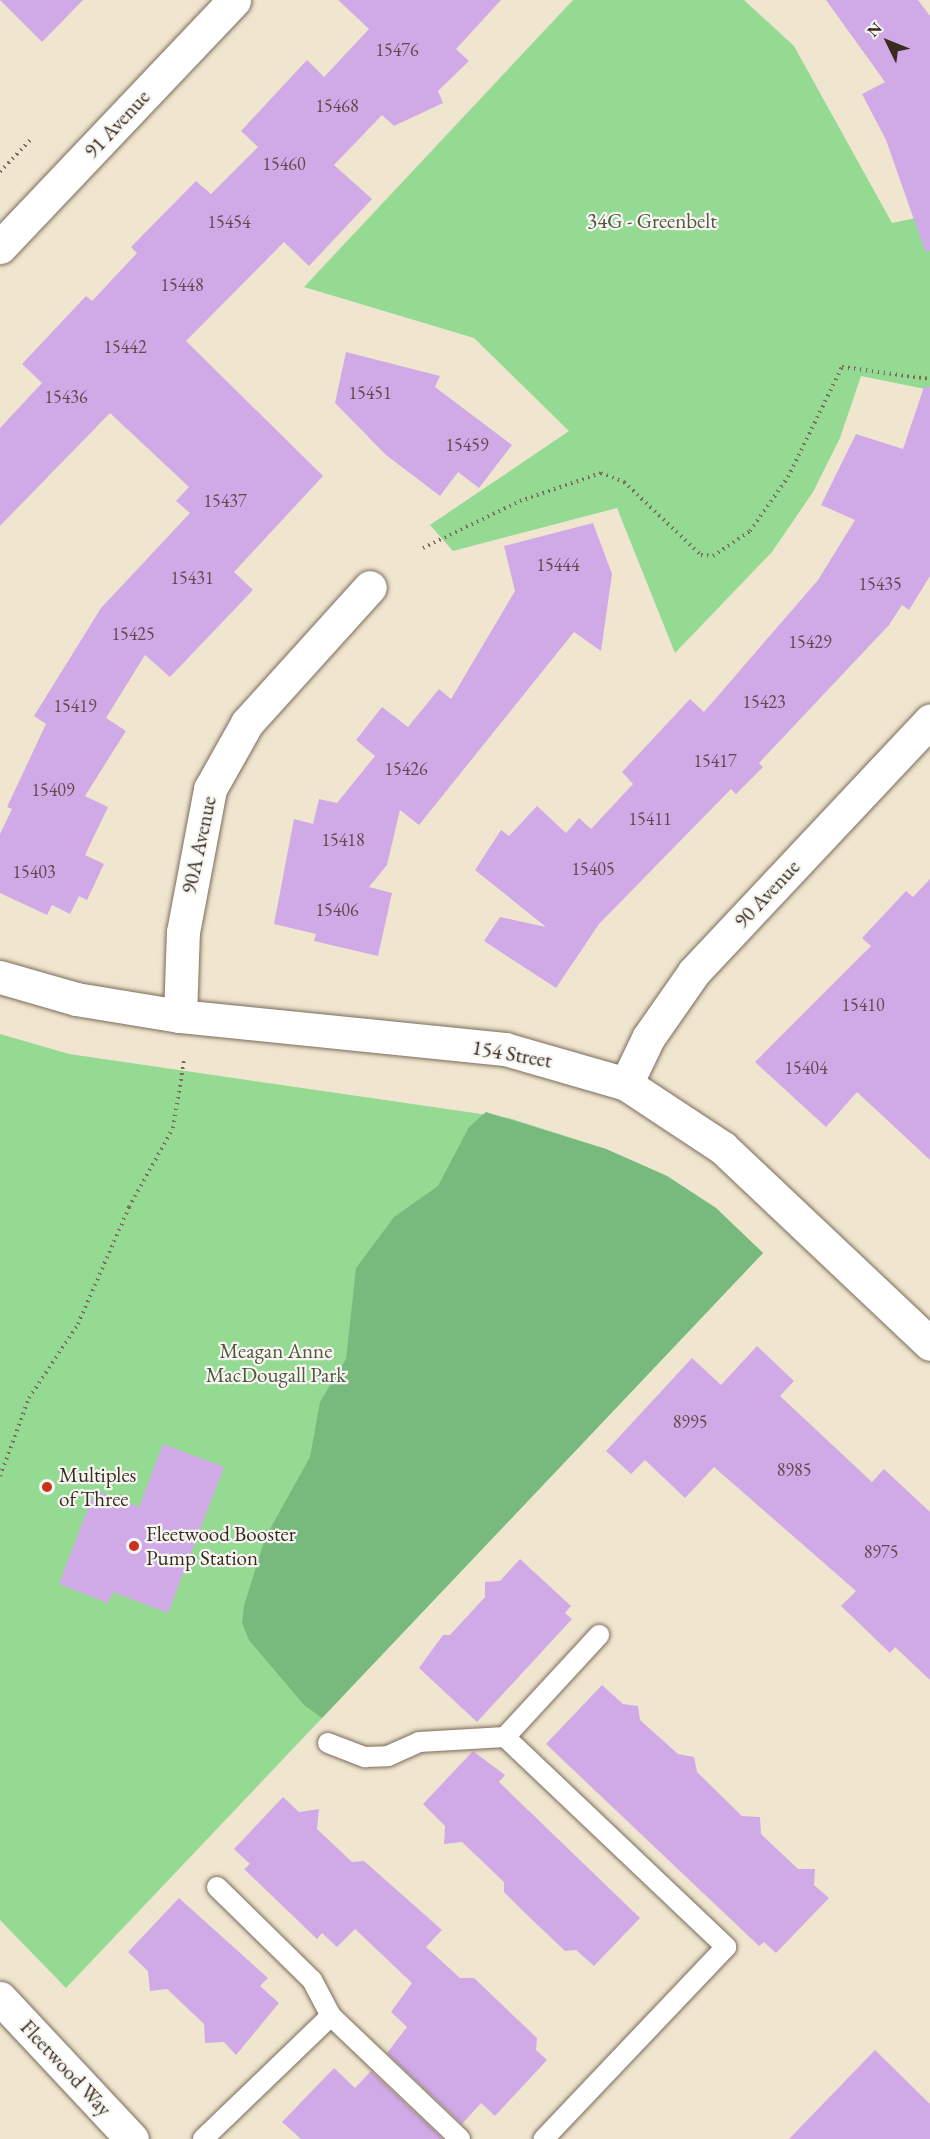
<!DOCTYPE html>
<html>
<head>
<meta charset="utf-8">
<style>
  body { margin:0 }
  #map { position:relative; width:930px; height:2139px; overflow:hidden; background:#f0e6cf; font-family:"EB Garamond",serif }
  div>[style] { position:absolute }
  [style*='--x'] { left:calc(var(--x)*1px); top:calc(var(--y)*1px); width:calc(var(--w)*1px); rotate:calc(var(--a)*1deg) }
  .green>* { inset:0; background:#95da93 }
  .forest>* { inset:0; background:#78ba7d }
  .building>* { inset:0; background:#d0aae7 }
  .path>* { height:4px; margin-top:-2px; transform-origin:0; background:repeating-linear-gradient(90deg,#7a6c5c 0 1.5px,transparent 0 6px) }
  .roads { filter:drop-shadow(0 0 2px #7a6c5c) drop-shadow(0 0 2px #7a6c5c) }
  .lane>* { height:20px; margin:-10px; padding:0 10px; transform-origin:10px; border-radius:10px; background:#fff }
  .street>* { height:33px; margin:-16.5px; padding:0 16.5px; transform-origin:16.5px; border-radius:16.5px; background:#fff }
  .secondary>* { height:33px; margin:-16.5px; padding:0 16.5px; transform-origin:16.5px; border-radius:16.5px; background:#fff }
  .dots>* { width:16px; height:16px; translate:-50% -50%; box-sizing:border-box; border:3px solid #f6f6f2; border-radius:50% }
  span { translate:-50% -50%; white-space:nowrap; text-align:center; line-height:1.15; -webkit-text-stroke:4.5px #f6f6f2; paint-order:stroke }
  .number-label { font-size:18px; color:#604a50 }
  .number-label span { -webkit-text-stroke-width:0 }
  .street-label { font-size:21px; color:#3b2a1e }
  .park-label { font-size:21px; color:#52563b }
  .poi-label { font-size:21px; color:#3b2a1e }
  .left { translate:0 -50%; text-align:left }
  .north { position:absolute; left:858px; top:12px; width:60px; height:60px; -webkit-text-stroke:4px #f6f6f2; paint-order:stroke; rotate:313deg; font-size:16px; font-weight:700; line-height:24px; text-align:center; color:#3b2a1e }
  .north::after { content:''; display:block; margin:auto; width:21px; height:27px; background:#3b2a1e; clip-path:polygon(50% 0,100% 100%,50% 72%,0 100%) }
</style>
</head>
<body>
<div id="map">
  <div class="green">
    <div style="clip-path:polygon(573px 0,744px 0,794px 46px,892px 223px,930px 215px,930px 390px,861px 376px,840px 438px,813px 492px,772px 552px,675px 653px,617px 508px,453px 551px,430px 525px,569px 431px,474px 338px,304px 287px)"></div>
    <div style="clip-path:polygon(0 1034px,69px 1054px,509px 1118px,606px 1149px,667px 1176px,716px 1208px,763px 1253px,66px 1988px,0 1920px)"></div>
  </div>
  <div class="forest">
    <div style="clip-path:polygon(486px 1112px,606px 1149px,667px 1176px,716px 1208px,763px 1253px,322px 1718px,304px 1705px,249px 1640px,242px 1623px,244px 1606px,265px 1538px,310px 1457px,320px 1402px,346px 1359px,356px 1268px,394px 1217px,438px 1186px,469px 1127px)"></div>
  </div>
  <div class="building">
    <div style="clip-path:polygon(0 0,83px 0,42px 42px)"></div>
    <div style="clip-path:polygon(338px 0,501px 0,456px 49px,469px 61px,438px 91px,443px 103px,394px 126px,382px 115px,334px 165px,372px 199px,309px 266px,284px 242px,186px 341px,323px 476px,234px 572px,253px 590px,170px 677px,145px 655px,106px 718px,126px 731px,85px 796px,108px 807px,85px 855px,104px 864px,87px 900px,79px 896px,70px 914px,52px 905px,47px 915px,0 893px,0 834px,12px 809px,7px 807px,46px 724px,34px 716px,101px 608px,190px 513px,176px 501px,189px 487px,110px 413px,0 526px,0 428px,42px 383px,22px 364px,86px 296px,92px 301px,137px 253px,131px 247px,196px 181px,211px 194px,258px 147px,241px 131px,307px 60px,324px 77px,369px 29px)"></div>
    <div style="clip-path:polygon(826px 0,918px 0,930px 16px,930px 251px,925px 251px,886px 140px,862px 94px,885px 82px)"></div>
    <div style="clip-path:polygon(346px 352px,440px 376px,435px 387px,512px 445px,479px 488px,458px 472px,440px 496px,386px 455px,335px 403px)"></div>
    <div style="clip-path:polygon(924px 387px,930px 387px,930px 576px,909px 610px,902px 605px,889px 625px,759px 763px,763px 767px,736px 794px,731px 789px,599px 924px,556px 988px,484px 941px,500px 917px,546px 927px,475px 870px,501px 830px,509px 836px,537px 806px,566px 833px,579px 818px,591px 829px,633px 784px,622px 772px,690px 699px,704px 712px,818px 580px,855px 520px,821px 505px,856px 434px,903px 449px)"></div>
    <div style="clip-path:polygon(593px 523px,612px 574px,601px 651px,574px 632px,419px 825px,400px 810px,387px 865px,369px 887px,392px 893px,378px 956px,314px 941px,316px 934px,274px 924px,294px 819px,313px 824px,319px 799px,337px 803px,375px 756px,356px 740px,382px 707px,408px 727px,439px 689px,451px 699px,515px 591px,504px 546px)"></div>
    <div style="clip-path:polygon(930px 879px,930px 1160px,857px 1092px,826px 1127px,755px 1062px,871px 946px,862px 938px,906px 891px,913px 897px)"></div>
    <div style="clip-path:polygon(757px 1346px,794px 1381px,780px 1396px,872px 1482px,884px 1469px,930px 1512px,930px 1680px,895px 1647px,890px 1653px,841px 1606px,856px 1591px,714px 1467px,685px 1498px,645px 1460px,631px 1474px,606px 1451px,692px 1358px,721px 1385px)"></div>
    <div style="clip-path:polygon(163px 1444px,224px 1467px,168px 1613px,113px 1592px,108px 1603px,59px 1584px,95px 1490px,139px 1507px)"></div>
    <div style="clip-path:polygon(520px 1559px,571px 1606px,565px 1613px,572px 1619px,477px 1722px,419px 1668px,443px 1635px,450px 1635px,485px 1597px,485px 1582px,500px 1581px)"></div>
    <div style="clip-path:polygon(602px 1685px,623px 1704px,638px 1706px,640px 1720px,678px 1754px,694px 1757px,697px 1772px,742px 1816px,760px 1817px,761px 1834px,798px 1869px,815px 1869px,814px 1885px,829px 1898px,776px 1953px,764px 1942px,759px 1946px,546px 1744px)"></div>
    <div style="clip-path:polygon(473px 1751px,505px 1775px,499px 1782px,640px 1918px,594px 1966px,576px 1950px,565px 1951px,524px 1912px,504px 1892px,504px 1882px,462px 1842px,444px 1844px,445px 1826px,423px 1804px)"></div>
    <div style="clip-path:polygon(283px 1797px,299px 1812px,319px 1809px,317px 1829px,352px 1862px,364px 1861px,442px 1930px,426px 1947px,460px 1978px,474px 1978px,537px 2038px,536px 2050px,547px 2060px,495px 2116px,481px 2103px,462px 2124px,387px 2053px,407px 2027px,391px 2012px,412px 1983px,355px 1929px,337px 1947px,322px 1933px,317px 1939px,244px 1869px,250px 1864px,234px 1849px)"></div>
    <div style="clip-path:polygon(179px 1898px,268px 1978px,260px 1986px,279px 2003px,236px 2055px,224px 2042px,205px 2043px,204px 2024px,167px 1989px,150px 1991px,148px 1971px,128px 1952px)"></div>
    <div style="clip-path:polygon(875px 2050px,930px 2104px,930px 2139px,789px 2139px)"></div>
    <div style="clip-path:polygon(334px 2068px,355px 2088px,371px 2071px,443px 2139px,301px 2139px,282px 2122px)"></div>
  </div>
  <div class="path">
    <div style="--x:0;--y:172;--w:47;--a:-46.7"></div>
    <div style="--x:423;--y:548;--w:108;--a:-25.9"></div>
    <div style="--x:520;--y:501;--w:86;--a:-19.1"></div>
    <div style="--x:601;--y:473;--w:25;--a:21"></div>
    <div style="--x:624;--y:482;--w:106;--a:43.5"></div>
    <div style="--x:701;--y:555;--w:12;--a:5"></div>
    <div style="--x:713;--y:556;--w:45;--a:-34"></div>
    <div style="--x:750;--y:531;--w:66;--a:-54.9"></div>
    <div style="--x:788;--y:477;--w:123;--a:-63.9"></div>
    <div style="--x:842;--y:367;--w:89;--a:7.8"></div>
    <div style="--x:0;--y:1476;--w:83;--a:-69.6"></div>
    <div style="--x:29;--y:1398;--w:89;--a:-56.5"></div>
    <div style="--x:78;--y:1324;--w:128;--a:-66.4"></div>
    <div style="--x:129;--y:1207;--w:90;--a:-60.9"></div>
    <div style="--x:173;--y:1128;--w:68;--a:-80.7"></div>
  </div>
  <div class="roads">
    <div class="lane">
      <div style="--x:505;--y:1737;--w:139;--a:-47.3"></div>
      <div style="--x:328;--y:1743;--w:40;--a:21"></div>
      <div style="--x:365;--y:1757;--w:23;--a:-2"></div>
      <div style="--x:388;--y:1756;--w:34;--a:-24"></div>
      <div style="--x:419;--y:1742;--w:86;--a:-3.3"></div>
      <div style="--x:505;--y:1737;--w:305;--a:43.5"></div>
      <div style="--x:726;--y:1947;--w:265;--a:133.5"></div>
      <div style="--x:217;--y:1887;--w:133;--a:44.4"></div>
      <div style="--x:312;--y:1980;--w:41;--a:62.2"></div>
      <div style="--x:331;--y:2016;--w:178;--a:43.6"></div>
      <div style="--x:203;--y:2139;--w:178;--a:-43.9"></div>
    </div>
    <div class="street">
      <div style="--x:0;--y:247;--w:340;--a:-46.5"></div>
      <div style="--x:0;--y:977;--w:79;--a:16.1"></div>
      <div style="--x:76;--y:999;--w:105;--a:9.3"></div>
      <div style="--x:180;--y:1016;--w:327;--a:5.8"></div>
      <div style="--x:505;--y:1049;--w:126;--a:16.1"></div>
      <div style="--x:626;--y:1084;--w:116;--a:33.4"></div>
      <div style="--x:723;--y:1148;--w:285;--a:43.4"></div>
      <div style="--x:180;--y:1016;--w:84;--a:-88"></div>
      <div style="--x:183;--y:932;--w:146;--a:-79.3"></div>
      <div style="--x:210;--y:789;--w:76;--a:-60.7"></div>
      <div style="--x:247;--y:723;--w:183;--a:-47.9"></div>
      <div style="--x:626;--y:1084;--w:51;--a:-64.4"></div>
      <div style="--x:648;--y:1038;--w:80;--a:-55.1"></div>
      <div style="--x:694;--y:972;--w:345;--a:-46.8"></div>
    </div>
    <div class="secondary">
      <div style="--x:0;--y:1998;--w:193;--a:46.9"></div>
    </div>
  </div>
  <div class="dots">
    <div style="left:47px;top:1487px;background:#c8321e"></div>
    <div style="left:134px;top:1546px;background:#c8321e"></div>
  </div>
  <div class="number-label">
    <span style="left:397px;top:50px">15476</span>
    <span style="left:337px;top:106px">15468</span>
    <span style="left:284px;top:164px">15460</span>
    <span style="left:229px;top:222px">15454</span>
    <span style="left:182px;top:285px">15448</span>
    <span style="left:125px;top:347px">15442</span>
    <span style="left:370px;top:393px">15451</span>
    <span style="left:66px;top:397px">15436</span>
    <span style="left:467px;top:445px">15459</span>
    <span style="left:225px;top:501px">15437</span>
    <span style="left:558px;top:565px">15444</span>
    <span style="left:192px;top:578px">15431</span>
    <span style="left:880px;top:584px">15435</span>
    <span style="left:133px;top:634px">15425</span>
    <span style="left:810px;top:642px">15429</span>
    <span style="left:764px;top:702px">15423</span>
    <span style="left:75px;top:706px">15419</span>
    <span style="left:715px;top:761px">15417</span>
    <span style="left:406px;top:769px">15426</span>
    <span style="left:53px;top:790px">15409</span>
    <span style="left:650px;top:819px">15411</span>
    <span style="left:343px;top:840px">15418</span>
    <span style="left:593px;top:869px">15405</span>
    <span style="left:34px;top:872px">15403</span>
    <span style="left:337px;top:910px">15406</span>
    <span style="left:863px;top:1005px">15410</span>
    <span style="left:806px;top:1068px">15404</span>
    <span style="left:690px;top:1422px">8995</span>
    <span style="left:794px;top:1470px">8985</span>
    <span style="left:881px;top:1552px">8975</span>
  </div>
  <div class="street-label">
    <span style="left:117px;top:124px;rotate:-47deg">91 Avenue</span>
    <span style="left:199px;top:845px;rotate:-78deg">90A Avenue</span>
    <span style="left:767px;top:894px;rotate:-47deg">90 Avenue</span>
    <span style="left:512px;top:1054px;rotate:10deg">154 Street</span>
    <span style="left:66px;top:2068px;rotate:47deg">Fleetwood Way</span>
  </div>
  <div class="park-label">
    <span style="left:652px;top:221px">34G - Greenbelt</span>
    <span style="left:276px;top:1363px">Meagan Anne<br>MacDougall Park</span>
  </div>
  <div class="poi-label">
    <span class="left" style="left:59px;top:1487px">Multiples<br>of Three</span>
    <span class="left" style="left:146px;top:1546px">Fleetwood Booster<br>Pump Station</span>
  </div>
  <div class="north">N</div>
</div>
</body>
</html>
